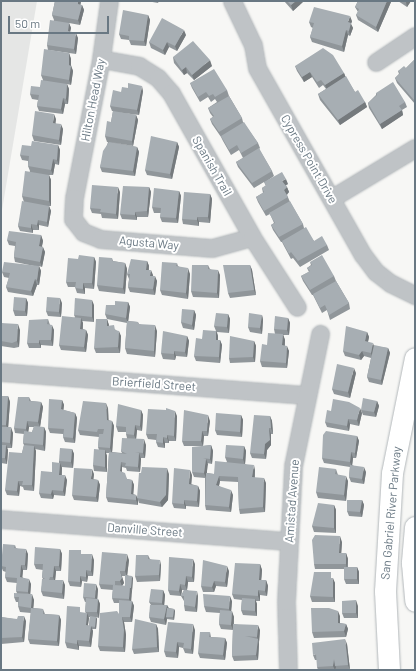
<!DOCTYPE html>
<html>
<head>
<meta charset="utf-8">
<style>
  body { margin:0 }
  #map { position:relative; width:416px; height:671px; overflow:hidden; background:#f7f7f5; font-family:Barlow,sans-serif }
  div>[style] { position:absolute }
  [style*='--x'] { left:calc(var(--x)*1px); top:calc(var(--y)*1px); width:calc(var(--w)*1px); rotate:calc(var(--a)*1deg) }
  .built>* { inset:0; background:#e5e6e5 }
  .roads { filter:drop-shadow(0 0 1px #b2b7ba) drop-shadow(0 0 1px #b2b7ba) }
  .minor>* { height:17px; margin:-8.5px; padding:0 8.5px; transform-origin:8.5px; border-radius:8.5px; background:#bfc3c6 }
  .major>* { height:21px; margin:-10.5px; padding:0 10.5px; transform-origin:10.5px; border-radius:10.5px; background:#fff }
  .wall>* { inset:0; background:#90969a }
  .shaded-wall>* { inset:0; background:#757a7d }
  .building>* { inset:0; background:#a7aeb3 }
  span { translate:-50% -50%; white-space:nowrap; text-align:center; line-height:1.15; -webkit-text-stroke:4px #fff; paint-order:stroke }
  .street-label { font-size:12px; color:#697883 }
  .frame { position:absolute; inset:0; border:2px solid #697883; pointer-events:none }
  .scale { position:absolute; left:8px; top:16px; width:101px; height:18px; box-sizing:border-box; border:2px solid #697883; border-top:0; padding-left:5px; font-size:12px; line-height:14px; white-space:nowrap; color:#697883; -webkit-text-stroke:3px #fff; paint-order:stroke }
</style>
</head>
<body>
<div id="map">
  <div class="built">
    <div style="clip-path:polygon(1px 1px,37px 1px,1px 216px)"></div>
  </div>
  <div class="roads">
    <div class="minor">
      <div style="--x:109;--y:1;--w:59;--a:97.9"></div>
      <div style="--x:101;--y:59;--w:142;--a:101"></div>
      <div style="--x:74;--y:198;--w:21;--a:93"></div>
      <div style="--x:73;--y:219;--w:16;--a:52"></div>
      <div style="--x:83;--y:232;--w:18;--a:22"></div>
      <div style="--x:100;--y:239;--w:112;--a:4.6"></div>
      <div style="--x:212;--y:248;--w:41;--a:-15.4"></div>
      <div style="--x:232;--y:1;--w:49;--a:64.5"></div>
      <div style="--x:253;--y:45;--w:23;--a:80"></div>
      <div style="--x:257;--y:68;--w:215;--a:60.5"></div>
      <div style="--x:363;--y:255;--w:21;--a:53"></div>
      <div style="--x:376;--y:272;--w:18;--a:38"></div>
      <div style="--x:390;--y:283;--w:28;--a:26"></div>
      <div style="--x:101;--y:59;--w:39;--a:10"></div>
      <div style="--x:139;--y:66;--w:22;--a:32"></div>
      <div style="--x:158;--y:78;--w:20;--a:49"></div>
      <div style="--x:171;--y:93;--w:165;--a:60.6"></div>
      <div style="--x:252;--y:237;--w:83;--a:57.3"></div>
      <div style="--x:376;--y:62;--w:47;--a:-33.7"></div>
      <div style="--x:332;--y:198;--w:97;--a:-31.1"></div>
      <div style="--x:1;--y:372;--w:307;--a:4.3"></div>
      <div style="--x:1;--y:519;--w:288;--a:4.4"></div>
      <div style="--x:288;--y:670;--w:69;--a:-91.7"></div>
      <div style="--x:286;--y:601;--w:135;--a:-87"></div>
      <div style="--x:293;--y:466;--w:135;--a:-78.4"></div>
    </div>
    <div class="major">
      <div style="--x:415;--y:527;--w:36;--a:95"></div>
      <div style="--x:412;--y:563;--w:38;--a:85"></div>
      <div style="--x:389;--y:670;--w:79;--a:-92.9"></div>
      <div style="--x:385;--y:591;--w:118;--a:-86.6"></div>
      <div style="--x:392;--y:473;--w:117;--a:-78.7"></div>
    </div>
  </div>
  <div class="wall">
    <div style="clip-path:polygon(55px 1px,81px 1px,80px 5px,82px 5px,84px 10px,80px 25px,69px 23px,71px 28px,70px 32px,78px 38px,76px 54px,48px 50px,47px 45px,54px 20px,52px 15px)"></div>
    <div style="clip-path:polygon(147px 1px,159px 1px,158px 3px)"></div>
    <div style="clip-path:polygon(284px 1px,304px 1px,293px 11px)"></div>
    <div style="clip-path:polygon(358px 1px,390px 1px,391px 2px,378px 32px,358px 20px,356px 15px,358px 12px,355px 7px)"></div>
    <div style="clip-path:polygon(398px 1px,411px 1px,407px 7px)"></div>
    <div style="clip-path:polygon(148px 15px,150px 20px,146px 46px,131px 45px,129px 40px,121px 39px,119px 34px)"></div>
    <div style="clip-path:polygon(352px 21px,351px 24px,353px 28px,350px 36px,348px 35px,344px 52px,312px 42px,310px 37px,313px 28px,311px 27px,309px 22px)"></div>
    <div style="clip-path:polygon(186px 35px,177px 51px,169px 47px,165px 55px,151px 48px,149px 42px)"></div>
    <div style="clip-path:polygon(69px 53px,71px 59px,71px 65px,73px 71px,71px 85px,67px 84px,69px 89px,68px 104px,65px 104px,63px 114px,39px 111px,37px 106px,38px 100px,32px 99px,30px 94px,40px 87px,43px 80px,41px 75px)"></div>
    <div style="clip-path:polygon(173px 57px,212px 66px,194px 80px,187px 73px,184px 75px,174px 63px)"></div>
    <div style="clip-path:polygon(415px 59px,415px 104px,397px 83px,395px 78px,399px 74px,398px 71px,406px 68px)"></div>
    <div style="clip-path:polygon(295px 66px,344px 73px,345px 76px,355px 92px,365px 102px,367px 107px,340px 125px,320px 100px,318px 94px,326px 89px,323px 85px,319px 88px,312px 77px,304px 82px,297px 71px)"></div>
    <div style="clip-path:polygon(190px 83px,227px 90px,229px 96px,242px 118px,243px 122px,258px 143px,260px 148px,259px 149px,272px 171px,274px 176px,267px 181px,288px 184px,286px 185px,289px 192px,287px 195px,290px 202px,303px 224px,304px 228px,314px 241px,327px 245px,329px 250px,300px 267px,293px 258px,291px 259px,284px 246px,282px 242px,281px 242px,273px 230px,271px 225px,274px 223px,270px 214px,266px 216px,258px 202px,256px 197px,263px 193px,262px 188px,266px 186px,264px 182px,254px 188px,238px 167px,236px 162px,243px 158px,239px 150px,231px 155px,223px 141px,221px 137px,212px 124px,210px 119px,213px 117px,210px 113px,208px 108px,217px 102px,215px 99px,211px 102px,208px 97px,200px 102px,192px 88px)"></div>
    <div style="clip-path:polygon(143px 91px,139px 115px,115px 112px,136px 115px,138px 120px,133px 146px,110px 142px,137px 147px,139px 152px,135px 176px,102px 172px,100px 167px,108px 142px,107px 142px,105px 136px,111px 122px,113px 111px,112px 111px,110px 106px,121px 92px)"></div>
    <div style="clip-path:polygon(376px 93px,405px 102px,407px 107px,402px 110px,403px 115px,382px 129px,369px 108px,368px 103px,376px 95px)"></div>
    <div style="clip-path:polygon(56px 119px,55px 123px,63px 129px,61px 145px,34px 141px,32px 135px)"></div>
    <div style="clip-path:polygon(177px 142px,179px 147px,172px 179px,147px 175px,145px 170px)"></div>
    <div style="clip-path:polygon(58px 145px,60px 150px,59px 165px,55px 164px,53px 175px,49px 175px,51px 180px,51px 206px,49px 206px,51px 211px,48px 227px,39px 225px,39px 230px,33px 230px,33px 233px,20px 231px,18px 226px,24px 202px,22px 196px,30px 171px,28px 166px,28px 161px,22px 160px,20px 155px,31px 146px)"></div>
    <div style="clip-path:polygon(149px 187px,151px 192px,148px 217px,137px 217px,137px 220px,122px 219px,120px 214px)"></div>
    <div style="clip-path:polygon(179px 191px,181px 196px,178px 223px,162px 222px,160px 217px,161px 213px,154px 213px,152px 207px)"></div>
    <div style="clip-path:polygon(120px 192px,118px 219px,102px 218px,101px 214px,92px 213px,90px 208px)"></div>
    <div style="clip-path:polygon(210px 194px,212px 199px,210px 223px,199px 222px,199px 226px,183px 224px,182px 219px)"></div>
    <div style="clip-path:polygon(41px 235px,43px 241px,42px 246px,45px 252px,42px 267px,39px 266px,41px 271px,39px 285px,37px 285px,33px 296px,8px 292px,6px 287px,9px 278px,4px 277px,2px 272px,34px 266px,15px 262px,14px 257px,15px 246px,9px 245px,7px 240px)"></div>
    <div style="clip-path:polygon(94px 257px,96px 262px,94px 289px,85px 288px,85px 294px,77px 293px,75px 287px,68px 287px,66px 282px,78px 259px)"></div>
    <div style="clip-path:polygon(112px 258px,113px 261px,125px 263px,127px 269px,125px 294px,99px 291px,97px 285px)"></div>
    <div style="clip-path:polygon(147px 261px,149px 266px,149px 270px,157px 281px,155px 295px,130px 292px,128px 287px,129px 279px,127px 274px)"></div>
    <div style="clip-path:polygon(310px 262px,334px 276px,336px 281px,349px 303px,350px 309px,330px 320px,327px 310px,322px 313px,313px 295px,312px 295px,303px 281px,301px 276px,309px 272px,307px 268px,311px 265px)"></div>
    <div style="clip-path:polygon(177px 263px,178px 266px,190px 274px,188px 299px,162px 295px,160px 290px)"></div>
    <div style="clip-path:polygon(208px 265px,210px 269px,220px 275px,219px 298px,193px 297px,191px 291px)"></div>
    <div style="clip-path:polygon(250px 265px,252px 270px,256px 295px,230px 298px,228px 293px)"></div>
    <div style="clip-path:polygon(26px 298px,28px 303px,27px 316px,15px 316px,13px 310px)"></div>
    <div style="clip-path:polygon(128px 302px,130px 307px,128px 321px,138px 322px,139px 324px,157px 331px,155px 357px,127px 354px,125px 348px,127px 323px,107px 319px,105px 314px,115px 305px)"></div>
    <div style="clip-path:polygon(62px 303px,61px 317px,48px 316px,46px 311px)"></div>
    <div style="clip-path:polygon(94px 305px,94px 322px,82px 321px,83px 323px,83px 329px,86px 330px,88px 335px,86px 352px,61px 350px,59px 345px,75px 317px,74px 315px)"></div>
    <div style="clip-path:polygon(194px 310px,196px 315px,194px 330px,183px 328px,181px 322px)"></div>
    <div style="clip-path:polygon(228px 314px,230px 319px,229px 333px,217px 332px,218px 336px,218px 340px,220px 340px,222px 345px,220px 363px,196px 361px,194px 356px,202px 339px,216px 331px,214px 326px)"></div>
    <div style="clip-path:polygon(262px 315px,263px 320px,262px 334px,250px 332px,248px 327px)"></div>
    <div style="clip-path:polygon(288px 318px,290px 323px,289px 335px,283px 335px,285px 340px,285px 346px,289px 351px,287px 368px,262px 367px,260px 361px,275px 334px,274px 329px)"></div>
    <div style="clip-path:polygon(48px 319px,50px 325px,54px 330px,53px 346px,41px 345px,41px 348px,29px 348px,27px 343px)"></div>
    <div style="clip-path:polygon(107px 319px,109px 326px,116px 330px,121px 336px,120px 353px,96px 353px,94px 348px)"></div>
    <div style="clip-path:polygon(1px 323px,20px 330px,19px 347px,14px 348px,1px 346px)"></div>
    <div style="clip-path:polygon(367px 332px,369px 337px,368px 342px,374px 346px,388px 348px,390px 353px,382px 385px,369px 382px,367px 377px,371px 358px,364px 356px,361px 360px,345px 356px,343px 351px)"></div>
    <div style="clip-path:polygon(187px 336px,189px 341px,187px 357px,176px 356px,175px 360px,163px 359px,161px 353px)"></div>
    <div style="clip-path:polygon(254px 341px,256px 346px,255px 362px,230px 363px,229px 358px)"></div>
    <div style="clip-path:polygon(356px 373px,350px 398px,334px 394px,332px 389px)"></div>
    <div style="clip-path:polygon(1px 396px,8px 396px,10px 402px,8px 427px,13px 433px,12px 448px,7px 448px,8px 450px,7px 464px,1px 463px)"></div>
    <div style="clip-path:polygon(evenodd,29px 397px,31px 401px,41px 402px,43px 407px,40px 427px,44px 427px,46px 432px,45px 451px,35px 449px,36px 451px,34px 491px,24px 490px,23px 487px,20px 486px,19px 496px,7px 495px,5px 490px,22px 453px,24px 445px,23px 443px,24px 434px,15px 433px,14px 428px,29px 397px,29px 427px,34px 427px,32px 432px,28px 432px,29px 427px)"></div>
    <div style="clip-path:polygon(62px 400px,64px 405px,63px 410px,75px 413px,77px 418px,75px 443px,65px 442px,63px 437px,63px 434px,50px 433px,48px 428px)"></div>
    <div style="clip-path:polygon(377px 401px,379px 406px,376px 417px,363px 415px,361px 410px)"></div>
    <div style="clip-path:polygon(108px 408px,108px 420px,112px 421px,114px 426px,112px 452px,122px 453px,121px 451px,127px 438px,126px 434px,126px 432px,118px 432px,116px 426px,141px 410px,143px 415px,142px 431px,137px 430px,136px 439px,146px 445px,145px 458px,141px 458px,140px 472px,127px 471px,126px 468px,122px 467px,122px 472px,127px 479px,132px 480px,134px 485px,133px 494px,136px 495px,137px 498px,169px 474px,168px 500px,162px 507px,139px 503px,138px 500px,138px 505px,108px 502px,106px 497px,109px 453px,106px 453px,107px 456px,107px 472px,94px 471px,93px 465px,99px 450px,98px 447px,99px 437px,80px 435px,78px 430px)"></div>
    <div style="clip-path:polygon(362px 413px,359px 426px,350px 424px,349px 431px,327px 427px,325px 422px)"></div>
    <div style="clip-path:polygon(241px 415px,243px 420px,242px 437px,217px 435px,215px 430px)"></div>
    <div style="clip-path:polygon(177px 416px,176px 441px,169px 441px,169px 443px,165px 443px,165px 448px,158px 447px,156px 442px,156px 440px,148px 439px,146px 434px)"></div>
    <div style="clip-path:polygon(270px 416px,272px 421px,273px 434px,271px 434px,271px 445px,267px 450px,266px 459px,252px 458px,250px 453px)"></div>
    <div style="clip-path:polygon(210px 421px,208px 436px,204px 436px,203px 446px,211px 445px,213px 451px,212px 464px,207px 463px,207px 473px,214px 474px,227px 462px,225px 457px,244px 446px,246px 451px,245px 464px,255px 470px,255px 478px,266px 483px,265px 512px,240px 514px,239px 509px,238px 482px,220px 481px,219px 486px,233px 495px,231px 512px,206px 510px,205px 505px,205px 478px,194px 477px,192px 472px,202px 446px,184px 446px,182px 441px)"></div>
    <div style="clip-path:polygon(357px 436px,359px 441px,356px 458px,353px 458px,352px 465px,366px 472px,364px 484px,351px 482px,349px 477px,350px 467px,324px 463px,322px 458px)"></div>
    <div style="clip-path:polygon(72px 449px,74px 454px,73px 468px,62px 467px,62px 475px,67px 480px,65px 496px,54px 495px,53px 499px,41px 498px,39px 493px,52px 472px,59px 463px,59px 461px)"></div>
    <div style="clip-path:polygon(336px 469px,338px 475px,348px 481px,346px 501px,318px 498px,316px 492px)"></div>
    <div style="clip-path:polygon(94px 474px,93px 479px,98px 480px,100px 485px,98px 502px,74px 500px,72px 495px)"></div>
    <div style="clip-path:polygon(192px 475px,191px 484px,198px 486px,200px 491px,199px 507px,186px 506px,186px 509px,174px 508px,172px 503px)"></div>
    <div style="clip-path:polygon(362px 500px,364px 505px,362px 517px,349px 516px,347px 511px)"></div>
    <div style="clip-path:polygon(334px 505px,336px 510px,336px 533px,314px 532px,312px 526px)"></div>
    <div style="clip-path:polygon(342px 542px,341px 553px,346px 553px,348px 559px,348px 567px,357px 567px,359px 572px,359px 584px,346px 584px,344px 579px,344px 569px,315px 569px,314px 564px)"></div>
    <div style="clip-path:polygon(15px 545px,16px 548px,28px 554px,27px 570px,23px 570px,22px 577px,31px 584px,30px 594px,34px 600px,33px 608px,43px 609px,45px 614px,59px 615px,61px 620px,59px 646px,30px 644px,28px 639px,31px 613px,20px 612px,18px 606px,18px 602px,16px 602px,14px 597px,17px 593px,16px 591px,17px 583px,7px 582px,5px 577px,6px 572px,3px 571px,1px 566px,1px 562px)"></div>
    <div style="clip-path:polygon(60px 549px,62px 554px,61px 571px,56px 571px,55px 580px,65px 585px,64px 599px,43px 596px,41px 591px,43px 579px,42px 577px,43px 570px,36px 569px,34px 564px)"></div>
    <div style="clip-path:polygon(83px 554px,94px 560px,93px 576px,88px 576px,87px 582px,82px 581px,81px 587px,70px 586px,68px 581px)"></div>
    <div style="clip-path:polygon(148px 555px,150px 559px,161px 565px,160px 581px,137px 582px,135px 576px)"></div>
    <div style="clip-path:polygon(evenodd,129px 560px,127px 575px,133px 578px,132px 591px,131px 591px,131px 601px,132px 601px,134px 606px,132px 622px,124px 622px,126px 635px,125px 652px,100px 651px,98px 646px,119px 614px,119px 603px,114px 603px,112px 598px,113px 590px,101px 589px,99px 584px,129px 560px,122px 576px,125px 576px,125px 586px,122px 586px,124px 583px,122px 576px)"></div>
    <div style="clip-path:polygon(195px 564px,194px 582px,188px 582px,187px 590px,198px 596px,197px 612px,185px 611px,184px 605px,184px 601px,181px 596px,184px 590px,182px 590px,181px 596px,170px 595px,168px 590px)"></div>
    <div style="clip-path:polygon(260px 564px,262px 570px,261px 580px,266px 580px,268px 586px,267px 596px,260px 595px,260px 601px,256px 601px,257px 604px,257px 616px,243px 615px,241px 610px,242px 600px,234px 599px,232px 594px)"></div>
    <div style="clip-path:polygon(229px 571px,227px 587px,216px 586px,214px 592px,203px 592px,201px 586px)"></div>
    <div style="clip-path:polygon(332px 578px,335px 583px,335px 602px,312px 602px,310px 596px)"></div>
    <div style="clip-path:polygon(evenodd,98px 589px,97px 599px,98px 599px,100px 604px,99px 618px,96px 617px,97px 619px,96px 629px,92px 629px,93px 631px,91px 647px,79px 646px,79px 650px,67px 648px,65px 642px,82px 613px,86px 613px,85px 612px,86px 602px,85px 602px,83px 597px,98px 589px,88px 617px,90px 617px,89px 626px,88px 625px,89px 618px,88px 617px)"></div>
    <div style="clip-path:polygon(163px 590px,165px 595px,164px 605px,167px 605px,169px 608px,174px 609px,175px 611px,174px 620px,167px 619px,166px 625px,151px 622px,149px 617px,151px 605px,149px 602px)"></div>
    <div style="clip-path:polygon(232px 601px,231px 611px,234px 617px,234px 624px,260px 630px,259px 642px,259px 644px,258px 660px,234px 661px,232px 656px,233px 630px,221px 629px,219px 624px,220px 613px,206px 612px,204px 606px)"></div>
    <div style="clip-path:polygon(358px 606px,358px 618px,344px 618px,342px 613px)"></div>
    <div style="clip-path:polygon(340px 616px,340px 623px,346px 624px,348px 629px,346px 637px,314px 638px,312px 632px)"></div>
    <div style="clip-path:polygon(1px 617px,26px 621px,24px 642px,1px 644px)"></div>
    <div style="clip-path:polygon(156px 624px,158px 629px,159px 652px,134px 654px,132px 649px)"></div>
    <div style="clip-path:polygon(195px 630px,193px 654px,185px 653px,183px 648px,179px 647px,178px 658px,166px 657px,164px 651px)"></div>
    <div style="clip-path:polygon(210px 632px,211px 637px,225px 638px,227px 643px,225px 660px,200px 658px,198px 653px)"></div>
    <div style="clip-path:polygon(347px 644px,350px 670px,336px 670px,336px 668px,335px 670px,318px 670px,317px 667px,317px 660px,315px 660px,313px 655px)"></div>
  </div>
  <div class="shaded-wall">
    <div style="clip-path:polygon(78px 1px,81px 1px,80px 9px,78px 4px)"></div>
    <div style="clip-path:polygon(296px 1px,304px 1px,293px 11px,291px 5px)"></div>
    <div style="clip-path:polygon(387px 1px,390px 1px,391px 2px,378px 32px,376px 27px)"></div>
    <div style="clip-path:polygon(406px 1px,411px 1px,407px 7px,406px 2px)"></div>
    <div style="clip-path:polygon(82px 5px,84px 10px,80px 25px,78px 20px)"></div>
    <div style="clip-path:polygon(148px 15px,150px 20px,146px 46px,144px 41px)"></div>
    <div style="clip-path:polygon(350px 16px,352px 21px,351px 24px,353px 28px,350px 36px,349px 31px,348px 22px)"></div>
    <div style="clip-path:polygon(69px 23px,71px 28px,69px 36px,68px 31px)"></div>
    <div style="clip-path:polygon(184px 30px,186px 35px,177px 51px,175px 46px)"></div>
    <div style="clip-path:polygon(346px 30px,348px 35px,344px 52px,342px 46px)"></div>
    <div style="clip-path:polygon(76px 33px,78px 38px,76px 54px,74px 49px)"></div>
    <div style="clip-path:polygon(167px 42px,169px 47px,165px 55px,163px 50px)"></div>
    <div style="clip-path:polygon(69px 53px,71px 59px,71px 68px,71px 66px,73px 71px,71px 85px,69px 80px)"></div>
    <div style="clip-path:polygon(210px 60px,212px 66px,194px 80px,192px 75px)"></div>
    <div style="clip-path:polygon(186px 67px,187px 73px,184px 75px,182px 70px)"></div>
    <div style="clip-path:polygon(310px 72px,312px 77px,304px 82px,302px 77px)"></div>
    <div style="clip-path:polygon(344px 73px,346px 78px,327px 90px,325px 85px)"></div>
    <div style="clip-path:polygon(67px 84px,69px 89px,68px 104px,66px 99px)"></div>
    <div style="clip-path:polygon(142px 86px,143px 91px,139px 115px,137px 110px)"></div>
    <div style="clip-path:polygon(63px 98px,65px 104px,63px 114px,61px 109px)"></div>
    <div style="clip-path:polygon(365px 102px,367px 107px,340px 125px,338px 120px)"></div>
    <div style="clip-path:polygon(402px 110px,403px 115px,382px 129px,380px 124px)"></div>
    <div style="clip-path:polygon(54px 114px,56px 119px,55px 128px,53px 123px)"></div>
    <div style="clip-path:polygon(136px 115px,138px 120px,133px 146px,132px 141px)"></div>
    <div style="clip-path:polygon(61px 124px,63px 129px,61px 145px,59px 140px)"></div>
    <div style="clip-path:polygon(177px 142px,179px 147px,172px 179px,170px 174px)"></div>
    <div style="clip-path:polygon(58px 145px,60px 150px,59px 165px,57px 160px)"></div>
    <div style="clip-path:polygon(137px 147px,139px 152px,135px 176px,133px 171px)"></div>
    <div style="clip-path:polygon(53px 159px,55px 164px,53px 175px,51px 170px)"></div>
    <div style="clip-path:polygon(49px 175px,51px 180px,51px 206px,49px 201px)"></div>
    <div style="clip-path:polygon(286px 179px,288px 184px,284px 186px,282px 181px)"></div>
    <div style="clip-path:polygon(118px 187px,120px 192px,118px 219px,116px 214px)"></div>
    <div style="clip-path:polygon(149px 187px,151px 192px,148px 217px,147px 211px)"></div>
    <div style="clip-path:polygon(287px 187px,289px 192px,286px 195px,284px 190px)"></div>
    <div style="clip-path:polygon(179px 191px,181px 196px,178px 223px,176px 218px)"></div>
    <div style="clip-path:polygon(210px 194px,212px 199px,210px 223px,208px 217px)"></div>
    <div style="clip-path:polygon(49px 206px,51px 211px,48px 227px,47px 222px)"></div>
    <div style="clip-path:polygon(135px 212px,137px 217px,137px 220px,135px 215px)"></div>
    <div style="clip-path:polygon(197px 217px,199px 222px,199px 226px,197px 220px)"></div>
    <div style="clip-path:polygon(38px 220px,39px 225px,39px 230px,37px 225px)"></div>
    <div style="clip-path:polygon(31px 224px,33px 230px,33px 233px,31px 228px)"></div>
    <div style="clip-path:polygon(41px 235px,43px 241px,41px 251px,39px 246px)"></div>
    <div style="clip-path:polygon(43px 247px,45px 252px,42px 267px,40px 262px)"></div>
    <div style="clip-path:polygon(94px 257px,96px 262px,94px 289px,92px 283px)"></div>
    <div style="clip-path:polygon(147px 261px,149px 266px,148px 275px,146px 270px)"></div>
    <div style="clip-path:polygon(125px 263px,127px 269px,125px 294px,123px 288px)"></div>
    <div style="clip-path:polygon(250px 265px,252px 270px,256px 295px,254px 290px)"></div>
    <div style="clip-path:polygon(39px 266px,41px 271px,39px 285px,37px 280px)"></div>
    <div style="clip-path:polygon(188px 268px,190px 274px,188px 299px,186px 293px)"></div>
    <div style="clip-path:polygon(151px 270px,153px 275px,152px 281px,150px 276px)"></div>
    <div style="clip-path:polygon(218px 270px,220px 275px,219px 298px,217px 293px)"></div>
    <div style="clip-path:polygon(155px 276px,157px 281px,155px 295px,153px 289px)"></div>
    <div style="clip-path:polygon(35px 279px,37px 285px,33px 296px,31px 291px)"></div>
    <div style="clip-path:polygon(83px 283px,85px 288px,85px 294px,83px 289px)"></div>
    <div style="clip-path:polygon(26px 298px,28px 303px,27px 316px,25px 311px)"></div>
    <div style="clip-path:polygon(60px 298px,62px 303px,61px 317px,59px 312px)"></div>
    <div style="clip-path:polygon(92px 300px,94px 305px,94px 322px,92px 317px)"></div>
    <div style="clip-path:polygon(128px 302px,130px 307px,128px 323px,126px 318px)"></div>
    <div style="clip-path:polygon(194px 310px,196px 315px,194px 330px,192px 325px)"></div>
    <div style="clip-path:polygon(228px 314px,230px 319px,229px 333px,227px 327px)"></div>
    <div style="clip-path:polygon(262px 315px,263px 320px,262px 334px,260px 328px)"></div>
    <div style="clip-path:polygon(81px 318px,83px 323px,82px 334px,80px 329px)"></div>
    <div style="clip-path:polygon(288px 318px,290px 323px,289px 335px,287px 330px)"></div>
    <div style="clip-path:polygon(107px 319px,109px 325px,109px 332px,107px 326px)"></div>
    <div style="clip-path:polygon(18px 324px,20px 330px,19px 347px,17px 341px)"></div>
    <div style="clip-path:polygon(52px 325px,54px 330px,53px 346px,51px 340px)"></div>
    <div style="clip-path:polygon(155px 325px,157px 331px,155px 357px,154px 351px)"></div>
    <div style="clip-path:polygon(86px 330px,88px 335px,86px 352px,84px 347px)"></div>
    <div style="clip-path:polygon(119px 331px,121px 336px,120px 353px,118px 347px)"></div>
    <div style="clip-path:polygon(216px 331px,218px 336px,218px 345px,216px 340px)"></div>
    <div style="clip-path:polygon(367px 332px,369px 337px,367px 346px,365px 341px)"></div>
    <div style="clip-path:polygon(283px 334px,285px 340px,284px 351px,282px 345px)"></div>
    <div style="clip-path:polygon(187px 336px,189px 341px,187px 357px,185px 352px)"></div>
    <div style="clip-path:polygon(39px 340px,41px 345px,41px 348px,39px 343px)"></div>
    <div style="clip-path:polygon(220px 340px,222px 345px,220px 363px,219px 357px)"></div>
    <div style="clip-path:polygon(254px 341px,256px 346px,255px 362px,253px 357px)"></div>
    <div style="clip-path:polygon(373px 343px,375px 349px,373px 359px,371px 353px)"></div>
    <div style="clip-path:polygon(287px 346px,289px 351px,287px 368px,286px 363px)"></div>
    <div style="clip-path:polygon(388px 348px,390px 353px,382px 385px,381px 380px)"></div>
    <div style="clip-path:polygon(174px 351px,176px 356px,175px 360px,174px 354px)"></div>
    <div style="clip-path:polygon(362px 351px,364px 356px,361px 360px,359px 355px)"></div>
    <div style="clip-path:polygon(354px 368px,356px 373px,350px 398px,348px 392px)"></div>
    <div style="clip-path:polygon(8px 396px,10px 402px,8px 430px,6px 425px)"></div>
    <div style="clip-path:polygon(62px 400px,64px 405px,63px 414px,61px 409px)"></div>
    <div style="clip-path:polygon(377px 401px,379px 406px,376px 417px,374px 412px)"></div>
    <div style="clip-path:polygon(41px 402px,43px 407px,40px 427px,38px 422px)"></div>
    <div style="clip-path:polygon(106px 403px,108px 408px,109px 425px,107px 420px)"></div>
    <div style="clip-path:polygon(360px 408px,362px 413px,359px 426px,357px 420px)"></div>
    <div style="clip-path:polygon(141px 410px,143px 415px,142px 431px,140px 426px)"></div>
    <div style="clip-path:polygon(175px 411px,177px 416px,176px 441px,174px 436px)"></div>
    <div style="clip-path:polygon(75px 413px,77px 418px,75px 443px,73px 438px)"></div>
    <div style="clip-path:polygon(208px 415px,210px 421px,208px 436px,207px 431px)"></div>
    <div style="clip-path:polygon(241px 415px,243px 420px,242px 437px,240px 432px)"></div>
    <div style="clip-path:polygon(270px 416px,272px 421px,273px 434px,271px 428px)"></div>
    <div style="clip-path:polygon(348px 419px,350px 424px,349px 431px,347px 426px)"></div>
    <div style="clip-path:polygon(27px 421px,29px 427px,28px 434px,26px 429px)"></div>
    <div style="clip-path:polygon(112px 421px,114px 426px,112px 454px,110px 448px)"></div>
    <div style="clip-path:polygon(135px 425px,137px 430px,136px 440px,134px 435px)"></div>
    <div style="clip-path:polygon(11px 427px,13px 433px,12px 448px,10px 443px)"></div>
    <div style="clip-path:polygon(44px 427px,46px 432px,45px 451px,43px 445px)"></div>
    <div style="clip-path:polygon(269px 428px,271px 434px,271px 445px,267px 450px,266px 459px,264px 454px,265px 444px)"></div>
    <div style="clip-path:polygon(202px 431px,204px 436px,203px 446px,201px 441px)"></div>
    <div style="clip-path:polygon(167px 435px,169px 441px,169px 443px,167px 438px)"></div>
    <div style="clip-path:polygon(357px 436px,359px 441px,356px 458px,355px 453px)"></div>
    <div style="clip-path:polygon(163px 437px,165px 443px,165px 448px,163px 443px)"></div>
    <div style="clip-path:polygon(144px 439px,146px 445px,145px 458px,143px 453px)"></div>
    <div style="clip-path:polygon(6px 445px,8px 450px,7px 464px,5px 458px)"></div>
    <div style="clip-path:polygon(211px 445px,213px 451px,212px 464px,210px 459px)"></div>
    <div style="clip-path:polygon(34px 446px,36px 451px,34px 491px,32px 485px)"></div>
    <div style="clip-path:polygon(244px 446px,246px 451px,245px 465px,243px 459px)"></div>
    <div style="clip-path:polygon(72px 449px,74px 454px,73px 468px,71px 462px)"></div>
    <div style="clip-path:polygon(105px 450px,107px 456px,107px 472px,105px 467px)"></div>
    <div style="clip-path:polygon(351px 452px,353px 458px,352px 467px,350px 462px)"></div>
    <div style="clip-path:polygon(139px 453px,141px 459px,140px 472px,138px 467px)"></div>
    <div style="clip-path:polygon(206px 459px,208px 464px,206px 478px,204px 473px)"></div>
    <div style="clip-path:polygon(121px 462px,122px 467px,122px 476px,120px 471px)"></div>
    <div style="clip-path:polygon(60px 463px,62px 468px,61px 480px,59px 475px)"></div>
    <div style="clip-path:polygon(254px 465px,255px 470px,254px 483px,252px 477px)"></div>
    <div style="clip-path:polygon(364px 467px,366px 472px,364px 484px,362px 479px)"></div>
    <div style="clip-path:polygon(167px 468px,169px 474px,168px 500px,162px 507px,160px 502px)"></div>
    <div style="clip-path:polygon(92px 469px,94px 474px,93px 484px,91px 479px)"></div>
    <div style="clip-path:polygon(190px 470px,192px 475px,191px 489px,189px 484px)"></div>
    <div style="clip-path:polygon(65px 475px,67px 480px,65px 496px,63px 491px)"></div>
    <div style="clip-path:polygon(219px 476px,220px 481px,218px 490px,216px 485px)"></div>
    <div style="clip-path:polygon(346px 476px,348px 481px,346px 501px,344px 495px)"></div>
    <div style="clip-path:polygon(264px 478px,266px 483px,265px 512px,263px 507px)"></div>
    <div style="clip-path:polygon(98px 480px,100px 485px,98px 502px,96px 497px)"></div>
    <div style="clip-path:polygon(132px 480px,134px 485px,133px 499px,131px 494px)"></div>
    <div style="clip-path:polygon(18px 481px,20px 486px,19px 496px,17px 491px)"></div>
    <div style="clip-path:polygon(198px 486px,200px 491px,199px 507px,197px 501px)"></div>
    <div style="clip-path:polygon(52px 490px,54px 495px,53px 499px,51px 494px)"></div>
    <div style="clip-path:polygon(231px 490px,233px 495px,231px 512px,229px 507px)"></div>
    <div style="clip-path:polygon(136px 495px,138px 500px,138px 505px,136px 500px)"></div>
    <div style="clip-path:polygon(184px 500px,186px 506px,186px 509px,184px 504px)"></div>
    <div style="clip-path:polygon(362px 500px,364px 505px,362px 517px,360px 512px)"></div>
    <div style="clip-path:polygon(334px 505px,336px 510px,336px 533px,334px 528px)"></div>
    <div style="clip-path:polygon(340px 536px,342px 542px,341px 558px,339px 553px)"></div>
    <div style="clip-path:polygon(26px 549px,28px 554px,27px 570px,25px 565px)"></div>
    <div style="clip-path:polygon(60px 549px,62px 554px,61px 571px,59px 566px)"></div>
    <div style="clip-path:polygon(346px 553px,348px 559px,347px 569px,346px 564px)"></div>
    <div style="clip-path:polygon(92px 554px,94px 560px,93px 576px,91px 571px)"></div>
    <div style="clip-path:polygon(127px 554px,129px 560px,127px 577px,125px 571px)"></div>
    <div style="clip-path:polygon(193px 559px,195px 564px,194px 582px,192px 577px)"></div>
    <div style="clip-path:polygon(160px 560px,161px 565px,160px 581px,159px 575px)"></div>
    <div style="clip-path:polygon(260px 564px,262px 570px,261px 585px,259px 580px)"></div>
    <div style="clip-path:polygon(21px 565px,23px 570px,22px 582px,20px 577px)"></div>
    <div style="clip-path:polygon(54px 566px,56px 571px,55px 582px,53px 577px)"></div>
    <div style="clip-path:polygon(227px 566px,229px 571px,227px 587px,225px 582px)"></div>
    <div style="clip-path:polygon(357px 567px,359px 572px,359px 584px,357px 579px)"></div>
    <div style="clip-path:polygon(86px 570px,88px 576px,87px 582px,86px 577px)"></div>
    <div style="clip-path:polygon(120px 571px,124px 583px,122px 586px,120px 581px)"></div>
    <div style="clip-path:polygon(80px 576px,82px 581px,81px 587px,80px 582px)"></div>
    <div style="clip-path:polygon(132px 576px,133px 578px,132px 591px,131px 588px)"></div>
    <div style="clip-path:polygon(186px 576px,188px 582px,187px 590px,185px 585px)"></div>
    <div style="clip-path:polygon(333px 578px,335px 583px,335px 602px,333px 597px)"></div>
    <div style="clip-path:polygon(29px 579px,31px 584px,30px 598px,28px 592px)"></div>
    <div style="clip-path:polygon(63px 580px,65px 585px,64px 599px,62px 593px)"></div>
    <div style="clip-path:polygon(266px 580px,268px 586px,267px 596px,265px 591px)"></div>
    <div style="clip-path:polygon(214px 581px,216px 586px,214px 592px,212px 587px)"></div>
    <div style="clip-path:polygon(96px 584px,98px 589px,97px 603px,95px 598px)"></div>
    <div style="clip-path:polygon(180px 584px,182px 590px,181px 596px,179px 591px)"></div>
    <div style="clip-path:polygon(130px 586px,132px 591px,131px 604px,129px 599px)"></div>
    <div style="clip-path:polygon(163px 590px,165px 595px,164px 608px,162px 603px)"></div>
    <div style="clip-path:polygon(258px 590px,260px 595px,260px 601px,258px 596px)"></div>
    <div style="clip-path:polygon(197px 591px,198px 596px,197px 612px,195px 607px)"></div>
    <div style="clip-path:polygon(32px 594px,34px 600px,33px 613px,31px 608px)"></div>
    <div style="clip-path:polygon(230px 596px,232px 601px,231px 614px,229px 609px)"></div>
    <div style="clip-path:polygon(98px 599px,100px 604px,99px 618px,97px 612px)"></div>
    <div style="clip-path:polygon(255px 599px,257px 604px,257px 616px,255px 611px)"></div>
    <div style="clip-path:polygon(356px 600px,358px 606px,358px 618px,356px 613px)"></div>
    <div style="clip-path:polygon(132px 601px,134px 606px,132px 622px,130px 617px)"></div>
    <div style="clip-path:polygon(167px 605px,169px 610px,166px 617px,167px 619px,166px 625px,164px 619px)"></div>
    <div style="clip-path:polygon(174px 609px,175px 611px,174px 620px,173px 617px)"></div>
    <div style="clip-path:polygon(232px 611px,234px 617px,233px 630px,231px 625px)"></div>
    <div style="clip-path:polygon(338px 611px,340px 616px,340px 628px,338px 623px)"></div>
    <div style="clip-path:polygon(87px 613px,89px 618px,87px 630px,86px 625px)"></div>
    <div style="clip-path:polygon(59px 615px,61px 620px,59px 646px,57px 641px)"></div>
    <div style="clip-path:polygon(24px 616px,26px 621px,24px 642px,22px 637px)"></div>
    <div style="clip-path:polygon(96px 617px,97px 619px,96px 629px,95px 627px)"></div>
    <div style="clip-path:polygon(122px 617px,124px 622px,126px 635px,125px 652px,123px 647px)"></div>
    <div style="clip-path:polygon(156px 624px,158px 629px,159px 652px,157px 647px)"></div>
    <div style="clip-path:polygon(193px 624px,195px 630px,193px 654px,191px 649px)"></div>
    <div style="clip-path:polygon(346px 624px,348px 629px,346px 637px,344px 631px)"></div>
    <div style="clip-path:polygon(258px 625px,260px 630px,259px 642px,257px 637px)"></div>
    <div style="clip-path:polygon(91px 626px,93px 631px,91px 647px,89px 641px)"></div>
    <div style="clip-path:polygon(225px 638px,227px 643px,225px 660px,223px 655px)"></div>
    <div style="clip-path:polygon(258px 639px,259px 644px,258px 660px,256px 655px)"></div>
    <div style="clip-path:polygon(345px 639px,347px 644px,350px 670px,348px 665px)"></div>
    <div style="clip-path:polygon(77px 640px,79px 646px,79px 650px,77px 644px)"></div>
    <div style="clip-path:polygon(177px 642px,179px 647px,178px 658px,176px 652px)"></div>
    <div style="clip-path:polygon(334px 659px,336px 668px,335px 670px,333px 666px)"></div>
  </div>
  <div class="building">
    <div style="clip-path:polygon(55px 1px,78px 1px,78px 4px,82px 5px,78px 20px,52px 15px)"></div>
    <div style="clip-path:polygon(287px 1px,296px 1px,291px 5px)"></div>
    <div style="clip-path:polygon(358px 1px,387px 1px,376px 27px,356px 15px,359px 9px,355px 7px)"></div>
    <div style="clip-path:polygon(314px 7px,350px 16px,348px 22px,351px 23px,349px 31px,346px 30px,342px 46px,310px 37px,314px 23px,309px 22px)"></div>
    <div style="clip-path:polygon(123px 10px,148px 15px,144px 41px,129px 40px,129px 36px,119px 34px)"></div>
    <div style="clip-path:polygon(162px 18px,184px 30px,175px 46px,167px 42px,163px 50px,149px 42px)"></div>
    <div style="clip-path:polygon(50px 20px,69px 23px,68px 31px,76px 33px,74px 49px,47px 45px)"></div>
    <div style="clip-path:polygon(193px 41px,210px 60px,192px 75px,186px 67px,182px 70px,173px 57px)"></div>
    <div style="clip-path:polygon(323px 48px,333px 55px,344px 73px,325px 85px,321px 80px,317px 82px,310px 72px,302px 77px,295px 66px)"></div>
    <div style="clip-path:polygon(44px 49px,69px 53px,69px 65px,71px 66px,69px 80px,41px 75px)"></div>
    <div style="clip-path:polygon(415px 59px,415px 100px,414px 100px,395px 78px,400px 73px,398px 71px,404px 66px,406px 68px)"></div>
    <div style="clip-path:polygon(214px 69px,227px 90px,215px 97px,213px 94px,209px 96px,206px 92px,198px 97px,190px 83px)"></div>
    <div style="clip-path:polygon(346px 76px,355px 92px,358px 90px,365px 102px,338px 120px,318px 94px)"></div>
    <div style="clip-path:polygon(41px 80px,67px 84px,66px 99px,63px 98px,61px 109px,37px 106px,39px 95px,30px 94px,31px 86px,40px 87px)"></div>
    <div style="clip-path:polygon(393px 82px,405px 102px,399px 106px,402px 110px,380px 124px,368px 103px,377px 95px,376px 93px)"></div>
    <div style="clip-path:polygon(128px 83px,142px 86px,137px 110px,110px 106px,113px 90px,121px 92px,122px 87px,128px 88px)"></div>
    <div style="clip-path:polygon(229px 96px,242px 118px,219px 132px,210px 119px,214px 116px,208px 108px)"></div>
    <div style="clip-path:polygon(35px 111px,54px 114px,53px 123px,61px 124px,59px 140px,32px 135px)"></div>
    <div style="clip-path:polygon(113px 111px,136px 115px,132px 141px,105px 136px,107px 121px,111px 122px)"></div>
    <div style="clip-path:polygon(244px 122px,258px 143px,241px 153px,237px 145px,229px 150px,221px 136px)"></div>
    <div style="clip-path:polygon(151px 136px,177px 142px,170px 174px,145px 170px)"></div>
    <div style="clip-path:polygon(32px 141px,58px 145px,57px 160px,53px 159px,51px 170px,28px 166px,29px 156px,20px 155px,22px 145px,31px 146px)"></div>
    <div style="clip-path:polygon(109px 142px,137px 147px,133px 171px,100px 167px,103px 151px)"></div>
    <div style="clip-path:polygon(259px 148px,272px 171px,252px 183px,236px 162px)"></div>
    <div style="clip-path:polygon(25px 171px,49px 175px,49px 201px,22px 196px)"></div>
    <div style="clip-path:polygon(282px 172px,286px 179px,282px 181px,287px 187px,284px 190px,288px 197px,264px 211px,256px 197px,264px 192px,262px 188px,266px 185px,264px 182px)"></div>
    <div style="clip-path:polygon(92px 185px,118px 187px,116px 214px,100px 212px,101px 209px,90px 208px)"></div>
    <div style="clip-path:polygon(123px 186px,149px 187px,147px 211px,135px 212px,135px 215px,120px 214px)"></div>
    <div style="clip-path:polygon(154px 188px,179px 191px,176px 218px,160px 217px,161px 208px,152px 207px)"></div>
    <div style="clip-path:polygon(184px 192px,210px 194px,208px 217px,197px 217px,197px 220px,182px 219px)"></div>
    <div style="clip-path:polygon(22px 201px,49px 206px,47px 222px,38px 220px,37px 225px,31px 224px,31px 228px,18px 226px)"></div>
    <div style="clip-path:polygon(290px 201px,303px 224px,279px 237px,271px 225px,275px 223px,269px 213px)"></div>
    <div style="clip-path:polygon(306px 227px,314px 241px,322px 236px,327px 245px,298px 261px,291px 252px,289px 254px,282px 241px)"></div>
    <div style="clip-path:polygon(9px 231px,41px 235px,39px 246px,43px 247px,40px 262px,14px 257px,16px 242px,7px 240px)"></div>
    <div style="clip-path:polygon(79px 255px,94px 257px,92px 283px,83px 283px,83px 289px,75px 288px,76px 282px,66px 282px,68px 258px,78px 259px)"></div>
    <div style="clip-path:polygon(322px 255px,334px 276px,310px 290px,301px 276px,310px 271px,307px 268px,312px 265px,310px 262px)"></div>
    <div style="clip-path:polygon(99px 257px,112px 258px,112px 261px,125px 263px,123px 288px,97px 285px)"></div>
    <div style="clip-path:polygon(131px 259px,147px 261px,146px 270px,151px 270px,150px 276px,155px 276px,153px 289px,128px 287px,130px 274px,127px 274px)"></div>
    <div style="clip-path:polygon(4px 262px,39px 266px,37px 280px,35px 279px,31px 291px,6px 287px,10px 273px,2px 272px)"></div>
    <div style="clip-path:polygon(162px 262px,177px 263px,176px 266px,188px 268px,186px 293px,160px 290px)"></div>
    <div style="clip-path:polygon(192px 265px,208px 265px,208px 269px,218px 270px,217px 293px,191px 291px)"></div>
    <div style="clip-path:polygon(223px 265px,250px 265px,254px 290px,228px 293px)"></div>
    <div style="clip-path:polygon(336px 281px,349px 303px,329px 315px,325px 305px,320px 308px,313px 294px)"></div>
    <div style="clip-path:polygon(14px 297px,26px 298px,25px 311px,13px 310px)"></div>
    <div style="clip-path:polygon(47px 297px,60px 298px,59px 312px,46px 311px)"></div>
    <div style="clip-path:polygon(75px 298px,92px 300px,92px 317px,74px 315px)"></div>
    <div style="clip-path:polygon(115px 301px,128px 302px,126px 318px,105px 314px,106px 305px,115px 305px)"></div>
    <div style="clip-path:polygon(182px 309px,194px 310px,192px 325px,181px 322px)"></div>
    <div style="clip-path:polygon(216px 313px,228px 314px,227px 327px,214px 326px)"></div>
    <div style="clip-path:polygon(249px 313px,262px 315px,260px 328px,248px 327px)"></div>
    <div style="clip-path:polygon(62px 316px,81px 318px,80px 329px,86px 330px,84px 347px,59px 345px)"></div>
    <div style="clip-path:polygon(275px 316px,288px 318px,287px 330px,274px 329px)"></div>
    <div style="clip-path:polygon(48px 319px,47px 324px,52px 325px,51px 340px,39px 340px,39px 343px,27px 343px,29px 320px)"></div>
    <div style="clip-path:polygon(96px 319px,107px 319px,107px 326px,114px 325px,115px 330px,119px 331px,118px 347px,94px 348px)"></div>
    <div style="clip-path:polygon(127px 321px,138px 322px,138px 324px,155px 325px,154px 351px,125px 348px)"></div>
    <div style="clip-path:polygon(1px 323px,18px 324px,17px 341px,12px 343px,1px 341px)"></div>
    <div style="clip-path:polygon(346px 326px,367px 332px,365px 341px,373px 343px,371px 353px,362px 351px,359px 355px,343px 351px)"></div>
    <div style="clip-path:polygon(203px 330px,216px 331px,216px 340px,220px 340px,219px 357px,194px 356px,196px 338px,202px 339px)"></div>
    <div style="clip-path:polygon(163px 331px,187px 336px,185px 352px,174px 351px,174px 354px,161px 353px)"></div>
    <div style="clip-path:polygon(268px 333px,283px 334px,282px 345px,287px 346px,286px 363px,260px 361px,262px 344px,267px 345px)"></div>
    <div style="clip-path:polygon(230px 336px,254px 341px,253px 357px,229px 358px)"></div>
    <div style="clip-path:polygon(374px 345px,388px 348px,381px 380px,367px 377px)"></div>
    <div style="clip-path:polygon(337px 364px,354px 368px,348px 392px,332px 389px)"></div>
    <div style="clip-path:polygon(1px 396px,8px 396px,6px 425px,1px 425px)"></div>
    <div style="clip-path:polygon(18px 397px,29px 397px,29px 401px,41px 402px,38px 422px,27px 421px,26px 429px,14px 428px)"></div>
    <div style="clip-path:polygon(363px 398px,377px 401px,374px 412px,361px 410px)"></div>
    <div style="clip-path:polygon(49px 399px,62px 400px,61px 409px,75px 413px,73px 438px,63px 437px,64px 429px,48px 428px)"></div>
    <div style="clip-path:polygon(333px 399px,349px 402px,360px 408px,357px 420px,348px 419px,347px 426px,325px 422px,327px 410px,331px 411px)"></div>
    <div style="clip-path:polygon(83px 401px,106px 403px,107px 420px,112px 421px,110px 448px,98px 447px,99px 434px,103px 434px,104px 429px,98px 429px,97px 432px,78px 430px)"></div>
    <div style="clip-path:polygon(118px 404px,141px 410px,140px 426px,135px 425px,134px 435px,126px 434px,126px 427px,116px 426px)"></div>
    <div style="clip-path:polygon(166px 408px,175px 411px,174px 436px,167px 435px,167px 438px,163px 437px,163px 443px,156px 442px,157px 434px,146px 434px,148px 409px,166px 410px)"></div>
    <div style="clip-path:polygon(184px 410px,208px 415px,207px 431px,202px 431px,201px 441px,182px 441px)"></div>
    <div style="clip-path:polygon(216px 413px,241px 415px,240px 432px,215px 430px)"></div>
    <div style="clip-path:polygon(254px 415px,270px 416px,271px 428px,269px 428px,270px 440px,265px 444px,264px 454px,250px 453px)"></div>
    <div style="clip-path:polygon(34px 426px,44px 427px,43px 445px,23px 443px,24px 431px,32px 432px)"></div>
    <div style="clip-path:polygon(1px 427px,11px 427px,10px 443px,1px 442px)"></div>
    <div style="clip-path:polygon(326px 431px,357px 436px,355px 453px,351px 452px,350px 462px,322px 458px,323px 435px)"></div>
    <div style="clip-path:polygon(122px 438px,144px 439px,143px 453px,135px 452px,139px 453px,138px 467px,125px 466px,126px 463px,121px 462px,120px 471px,125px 473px,127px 479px,132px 480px,131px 494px,136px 495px,136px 500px,106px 497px,109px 452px,127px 454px,121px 451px)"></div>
    <div style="clip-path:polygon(1px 445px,6px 445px,5px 458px,1px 458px)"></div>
    <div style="clip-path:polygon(24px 445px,34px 446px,32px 485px,22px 485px,23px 481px,18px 481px,17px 491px,5px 490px,9px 452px,22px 453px)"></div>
    <div style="clip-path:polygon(211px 445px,210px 459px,203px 458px,206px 459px,204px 473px,192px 472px,192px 447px)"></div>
    <div style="clip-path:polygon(226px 445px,244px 446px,243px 459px,225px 457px)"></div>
    <div style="clip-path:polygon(60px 448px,72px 449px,71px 462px,59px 461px)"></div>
    <div style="clip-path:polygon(94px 449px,105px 450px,105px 467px,93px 465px)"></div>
    <div style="clip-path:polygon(215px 461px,254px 465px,252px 477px,264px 478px,263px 507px,239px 509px,238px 477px,219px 476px,216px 485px,231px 490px,229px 507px,205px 505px,206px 473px,214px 474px)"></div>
    <div style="clip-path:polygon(52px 462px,60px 463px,59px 475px,65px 475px,63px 491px,52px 490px,51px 494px,39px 493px,41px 471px,52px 472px)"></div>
    <div style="clip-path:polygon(350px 465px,364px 467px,362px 479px,349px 477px)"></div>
    <div style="clip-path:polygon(142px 467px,167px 468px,166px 495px,160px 502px,137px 498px,139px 473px,141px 473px)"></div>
    <div style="clip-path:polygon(319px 467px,336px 469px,335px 474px,346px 476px,344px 495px,316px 492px)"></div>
    <div style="clip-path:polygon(74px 468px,92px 469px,91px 479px,98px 480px,96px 497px,72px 495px)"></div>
    <div style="clip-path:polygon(174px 468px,190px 470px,189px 484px,198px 486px,197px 501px,184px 500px,184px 504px,172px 503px)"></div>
    <div style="clip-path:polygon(347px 500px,362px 500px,360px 512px,347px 511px)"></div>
    <div style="clip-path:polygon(318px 503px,334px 505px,334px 528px,312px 526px)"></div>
    <div style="clip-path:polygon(315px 535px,340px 536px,339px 553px,346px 553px,346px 564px,314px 564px,312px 540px)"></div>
    <div style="clip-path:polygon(3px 544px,15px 545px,14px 548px,26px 549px,25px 565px,21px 565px,20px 577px,29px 579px,28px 592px,16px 591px,17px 578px,5px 577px,6px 567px,1px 566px)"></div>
    <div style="clip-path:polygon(35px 547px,60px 549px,59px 566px,54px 566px,53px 577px,50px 577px,49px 580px,63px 580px,62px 593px,41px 591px,42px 579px,45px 579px,42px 577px,43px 564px,34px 564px)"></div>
    <div style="clip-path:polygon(69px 550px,81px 550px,81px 554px,92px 554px,91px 571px,86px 570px,86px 577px,80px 576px,80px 582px,68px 581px)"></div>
    <div style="clip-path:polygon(102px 552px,127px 554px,125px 571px,120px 571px,122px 578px,120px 581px,115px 581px,115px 585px,99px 584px)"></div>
    <div style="clip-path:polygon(136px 555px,148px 555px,148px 559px,160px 560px,159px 575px,135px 576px)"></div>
    <div style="clip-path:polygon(169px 557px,193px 559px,192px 577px,186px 576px,185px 585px,180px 584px,179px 591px,168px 590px)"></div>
    <div style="clip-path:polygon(203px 560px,227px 566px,225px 582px,214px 581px,212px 587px,201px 586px)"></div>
    <div style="clip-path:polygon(235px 563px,260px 564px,259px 580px,266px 580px,265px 591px,258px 590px,258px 596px,232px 594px)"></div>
    <div style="clip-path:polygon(344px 567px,357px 567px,357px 579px,344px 579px)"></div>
    <div style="clip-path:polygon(314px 572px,331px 572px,331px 578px,333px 578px,333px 597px,310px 596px)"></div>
    <div style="clip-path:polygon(125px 575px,132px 576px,131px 588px,130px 588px,130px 586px,125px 586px)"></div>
    <div style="clip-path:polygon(84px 583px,96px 584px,95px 598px,83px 597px)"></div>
    <div style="clip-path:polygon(113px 585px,130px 586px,129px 599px,112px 598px)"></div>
    <div style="clip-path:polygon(151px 589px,163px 590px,162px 603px,149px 602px)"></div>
    <div style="clip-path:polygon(184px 590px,197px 591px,195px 607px,184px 605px,184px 596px,181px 596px)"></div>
    <div style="clip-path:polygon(14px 593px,32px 594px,31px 608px,18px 606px,19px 597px,14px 597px)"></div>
    <div style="clip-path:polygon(203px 594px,230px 596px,229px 609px,204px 606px)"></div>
    <div style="clip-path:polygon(86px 598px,98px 599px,97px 612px,85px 612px)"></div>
    <div style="clip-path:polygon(242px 598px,255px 599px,255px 611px,241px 610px)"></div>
    <div style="clip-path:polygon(119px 600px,132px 601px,130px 617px,122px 617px,124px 630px,123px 647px,98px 646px,100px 613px,117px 611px,119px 614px)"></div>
    <div style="clip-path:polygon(356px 600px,356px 613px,342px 613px,342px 601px)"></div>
    <div style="clip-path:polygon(150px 605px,167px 605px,164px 619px,149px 617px)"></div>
    <div style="clip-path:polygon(67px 606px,80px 607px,80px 612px,87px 613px,86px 625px,91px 626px,89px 641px,77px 640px,77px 644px,65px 642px)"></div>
    <div style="clip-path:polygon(31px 608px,43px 609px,43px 614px,59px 615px,57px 641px,28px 639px)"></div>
    <div style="clip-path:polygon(167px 608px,174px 609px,173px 617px,166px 617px)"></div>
    <div style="clip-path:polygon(311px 608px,329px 608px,338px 611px,338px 623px,346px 624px,344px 631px,312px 632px)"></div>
    <div style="clip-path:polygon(220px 610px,232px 611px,231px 625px,219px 624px)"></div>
    <div style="clip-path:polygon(18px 616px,24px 616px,22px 637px,1px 638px,1px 617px,17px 619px)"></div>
    <div style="clip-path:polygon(90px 616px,96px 617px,95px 627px,89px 626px)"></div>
    <div style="clip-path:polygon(135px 619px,156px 624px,157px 647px,132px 649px)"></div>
    <div style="clip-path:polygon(168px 622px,193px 624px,191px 649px,183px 648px,184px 643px,177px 642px,176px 652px,164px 651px)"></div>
    <div style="clip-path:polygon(233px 624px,258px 625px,257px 637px,245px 636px,258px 639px,256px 655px,232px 656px)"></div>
    <div style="clip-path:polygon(200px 632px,210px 632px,209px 637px,225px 638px,223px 655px,198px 653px)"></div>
    <div style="clip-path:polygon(345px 639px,348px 665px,335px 666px,334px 659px,333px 666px,317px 667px,316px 654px,313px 655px,312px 643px)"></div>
  </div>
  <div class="street-label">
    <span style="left:93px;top:100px;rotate:-79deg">Hilton Head Way</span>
    <span style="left:309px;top:159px;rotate:60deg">Cypress Point Drive</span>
    <span style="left:212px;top:166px;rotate:60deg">Spanish Trail</span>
    <span style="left:149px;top:243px;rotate:5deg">Agusta Way</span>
    <span style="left:154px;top:384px;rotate:4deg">Brierfield Street</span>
    <span style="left:292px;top:501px;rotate:-86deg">Amistad Avenue</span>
    <span style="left:391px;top:513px;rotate:-85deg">San Gabriel River Parkway</span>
    <span style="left:145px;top:530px;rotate:4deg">Danville Street</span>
  </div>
  <div class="frame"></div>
  <div class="scale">50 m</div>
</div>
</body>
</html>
